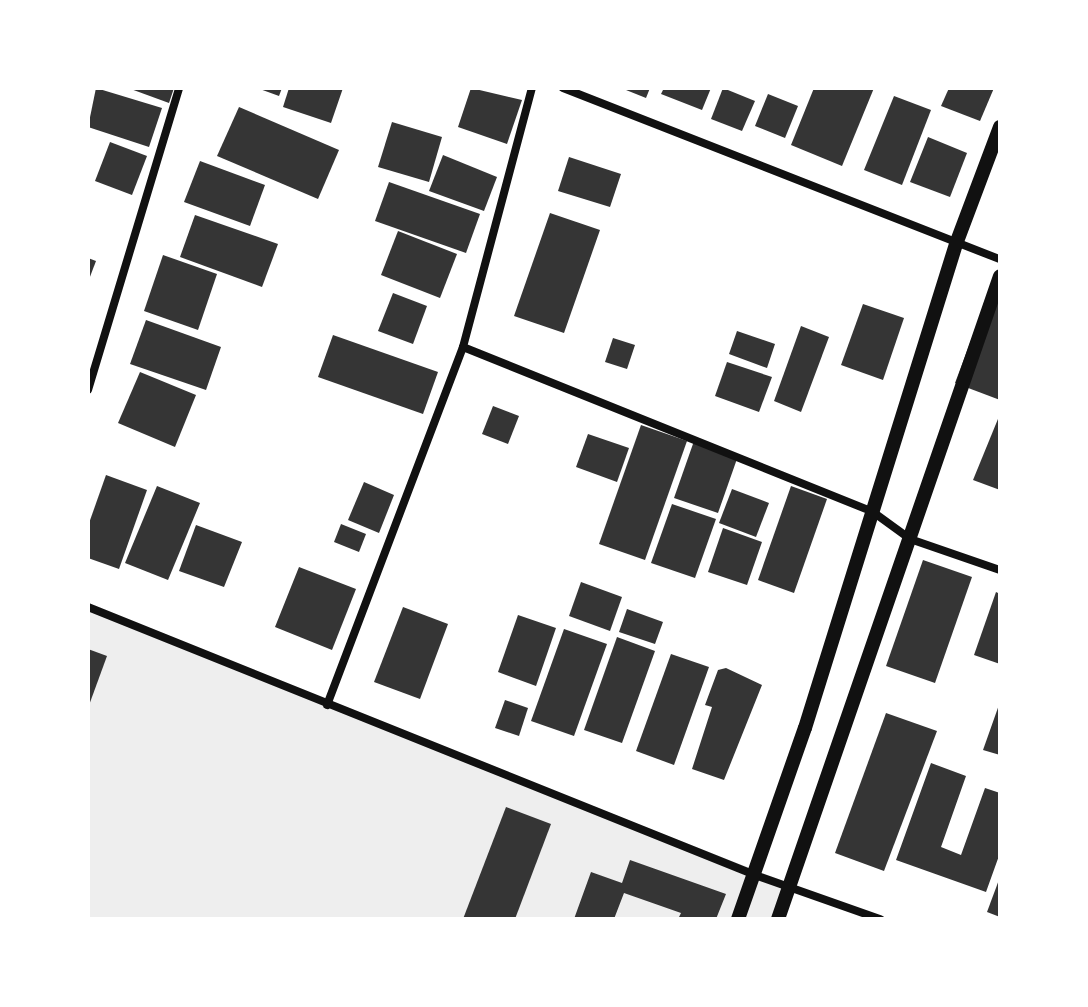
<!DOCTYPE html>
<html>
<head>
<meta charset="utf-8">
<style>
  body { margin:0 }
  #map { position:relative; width:1088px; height:1007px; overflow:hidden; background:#fff; font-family:"Varela Round",sans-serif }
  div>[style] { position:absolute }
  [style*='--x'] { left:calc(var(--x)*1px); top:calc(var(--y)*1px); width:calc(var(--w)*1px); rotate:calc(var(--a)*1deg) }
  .green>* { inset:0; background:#eee }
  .building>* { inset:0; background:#353535 }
  .minor>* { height:8px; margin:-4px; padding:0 4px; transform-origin:4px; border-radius:4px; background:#111 }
  .tertiary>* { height:14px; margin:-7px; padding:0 7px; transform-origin:7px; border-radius:7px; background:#111 }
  span { translate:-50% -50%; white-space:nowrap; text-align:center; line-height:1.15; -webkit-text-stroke:7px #fff; paint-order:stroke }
  .frame { position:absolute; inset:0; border:90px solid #fff; pointer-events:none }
</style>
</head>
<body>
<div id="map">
  <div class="green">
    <div style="clip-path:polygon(88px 609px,791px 884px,775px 919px,88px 919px)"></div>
  </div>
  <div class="building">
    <div style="clip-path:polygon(96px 88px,162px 108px,149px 147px,88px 127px)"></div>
    <div style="clip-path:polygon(128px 88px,174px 88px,169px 103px)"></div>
    <div style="clip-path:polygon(257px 88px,282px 88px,279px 96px)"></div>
    <div style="clip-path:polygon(289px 88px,343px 88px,331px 123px,283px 107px)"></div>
    <div style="clip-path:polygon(471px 88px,522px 100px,507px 144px,458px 127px)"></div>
    <div style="clip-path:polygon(621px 88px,650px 88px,646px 98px)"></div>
    <div style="clip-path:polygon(664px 88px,711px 88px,702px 110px,661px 94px)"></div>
    <div style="clip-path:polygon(723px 88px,755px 101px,742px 131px,711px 119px)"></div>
    <div style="clip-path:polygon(814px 88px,874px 88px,842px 166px,791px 145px)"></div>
    <div style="clip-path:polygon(949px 88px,994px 88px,980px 121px,941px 106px)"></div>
    <div style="clip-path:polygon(768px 94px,798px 106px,785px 138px,755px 126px)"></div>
    <div style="clip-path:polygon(894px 96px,931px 110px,902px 185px,864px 170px)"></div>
    <div style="clip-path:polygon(239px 107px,339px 150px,318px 199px,217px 156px)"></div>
    <div style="clip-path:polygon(392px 122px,442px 137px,429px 182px,378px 167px)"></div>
    <div style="clip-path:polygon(928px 137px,967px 153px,950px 197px,910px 182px)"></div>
    <div style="clip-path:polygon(110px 142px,147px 156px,132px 195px,95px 181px)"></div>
    <div style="clip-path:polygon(443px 155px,497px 177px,484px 211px,429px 191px)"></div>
    <div style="clip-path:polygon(569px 157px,621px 174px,610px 207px,558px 191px)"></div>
    <div style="clip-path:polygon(200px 161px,265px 185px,250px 226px,184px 202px)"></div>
    <div style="clip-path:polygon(389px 182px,480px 214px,466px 253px,375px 221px)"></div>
    <div style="clip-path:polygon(550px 213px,600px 230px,564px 333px,514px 316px)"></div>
    <div style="clip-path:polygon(195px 215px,278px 244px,262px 287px,180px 257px)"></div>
    <div style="clip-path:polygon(398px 231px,457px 254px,440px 298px,381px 275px)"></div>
    <div style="clip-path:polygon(163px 255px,217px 274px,198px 330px,144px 311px)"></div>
    <div style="clip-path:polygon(88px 258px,96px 261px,88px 282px)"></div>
    <div style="clip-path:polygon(994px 279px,1000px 281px,1000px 400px,955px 383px)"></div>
    <div style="clip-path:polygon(393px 293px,427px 306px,413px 344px,378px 331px)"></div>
    <div style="clip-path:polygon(863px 304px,904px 318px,883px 380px,841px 365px)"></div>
    <div style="clip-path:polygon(146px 320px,221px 347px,206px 390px,130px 364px)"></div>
    <div style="clip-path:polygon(801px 326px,829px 337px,801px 412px,774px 401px)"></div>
    <div style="clip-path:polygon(737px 331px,775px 344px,767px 368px,729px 354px)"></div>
    <div style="clip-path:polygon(333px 335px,438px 372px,423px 414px,318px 377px)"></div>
    <div style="clip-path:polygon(613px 338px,635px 345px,627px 369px,605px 362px)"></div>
    <div style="clip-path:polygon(727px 362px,772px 377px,759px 412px,715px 396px)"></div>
    <div style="clip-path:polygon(140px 372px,196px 395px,175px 447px,118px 423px)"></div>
    <div style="clip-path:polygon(493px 406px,519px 416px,508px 444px,482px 434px)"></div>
    <div style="clip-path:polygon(1000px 414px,1000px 490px,973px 480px)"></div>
    <div style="clip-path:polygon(641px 425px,687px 441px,645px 560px,599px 544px)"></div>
    <div style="clip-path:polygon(588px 434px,629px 448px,617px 482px,576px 467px)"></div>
    <div style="clip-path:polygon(694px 441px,738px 456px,718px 513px,674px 498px)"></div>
    <div style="clip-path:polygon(106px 475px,147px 490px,119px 569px,88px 558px,88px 526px)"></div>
    <div style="clip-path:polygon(364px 482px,394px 495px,379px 533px,348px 520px)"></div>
    <div style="clip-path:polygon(157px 486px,200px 503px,168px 580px,125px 563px)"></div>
    <div style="clip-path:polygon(791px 486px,827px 499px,794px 593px,758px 580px)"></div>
    <div style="clip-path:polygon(732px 489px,769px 503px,756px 537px,719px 523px)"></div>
    <div style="clip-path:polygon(672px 504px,716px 519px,695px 578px,651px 563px)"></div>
    <div style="clip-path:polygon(341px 524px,366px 534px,359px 552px,334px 542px)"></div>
    <div style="clip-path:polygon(196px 525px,242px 542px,224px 587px,179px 571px)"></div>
    <div style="clip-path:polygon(723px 528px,762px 542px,747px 585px,708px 572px)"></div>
    <div style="clip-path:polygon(923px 560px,972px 577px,935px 683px,886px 666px)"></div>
    <div style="clip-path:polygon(299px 567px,356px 589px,332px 650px,275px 627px)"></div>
    <div style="clip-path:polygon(581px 582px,622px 597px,610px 631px,569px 616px)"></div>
    <div style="clip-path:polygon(996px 592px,1000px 594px,1000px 664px,974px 655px)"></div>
    <div style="clip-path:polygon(403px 607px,448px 624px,420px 699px,374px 682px)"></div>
    <div style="clip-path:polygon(627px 609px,663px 622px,655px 644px,619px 632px)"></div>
    <div style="clip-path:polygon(518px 615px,556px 628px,536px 686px,498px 672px)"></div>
    <div style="clip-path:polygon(564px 629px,607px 644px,574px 736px,531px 721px)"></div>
    <div style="clip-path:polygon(617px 637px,655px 651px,622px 743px,584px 730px)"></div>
    <div style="clip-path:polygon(88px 649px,107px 656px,88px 708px)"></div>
    <div style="clip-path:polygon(671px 654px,709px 667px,674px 765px,636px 751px)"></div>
    <div style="clip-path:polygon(726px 668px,762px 685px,724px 780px,692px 769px,712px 707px,705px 705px,718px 670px)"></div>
    <div style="clip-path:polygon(505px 700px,528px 708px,519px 736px,495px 728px)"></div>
    <div style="clip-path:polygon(1000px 702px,1000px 755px,983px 750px)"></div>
    <div style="clip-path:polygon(886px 713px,937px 731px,884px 871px,835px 853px)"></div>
    <div style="clip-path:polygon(931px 763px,966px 776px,941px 847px,961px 855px,985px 788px,1000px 793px,1000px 853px,986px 892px,896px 860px)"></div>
    <div style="clip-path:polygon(506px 807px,551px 824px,515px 919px,463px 919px)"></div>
    <div style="clip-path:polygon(630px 860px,726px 894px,716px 919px,678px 919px,681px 913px,624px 893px,614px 919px,574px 919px,591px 872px,622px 883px)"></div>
    <div style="clip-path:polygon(1000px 877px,1000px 917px,987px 912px)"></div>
  </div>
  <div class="minor">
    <div style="--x:563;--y:88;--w:469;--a:21.4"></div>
    <div style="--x:463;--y:347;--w:442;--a:21.9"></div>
    <div style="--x:873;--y:512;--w:46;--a:36.1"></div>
    <div style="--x:910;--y:539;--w:95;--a:19"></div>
    <div style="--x:88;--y:390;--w:315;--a:-73.2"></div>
    <div style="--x:88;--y:607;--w:719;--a:21.89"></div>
    <div style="--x:755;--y:875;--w:133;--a:19.4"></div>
    <div style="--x:327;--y:705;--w:383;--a:-69.2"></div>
    <div style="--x:463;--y:347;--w:268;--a:-75.1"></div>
  </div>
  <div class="tertiary">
    <div style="--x:738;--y:919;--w:202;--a:-70.7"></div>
    <div style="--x:805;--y:728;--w:507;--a:-72.67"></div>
    <div style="--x:956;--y:244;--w:125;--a:-69.4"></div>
    <div style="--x:778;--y:919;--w:680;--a:-70.95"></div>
  </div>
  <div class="frame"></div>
</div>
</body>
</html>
